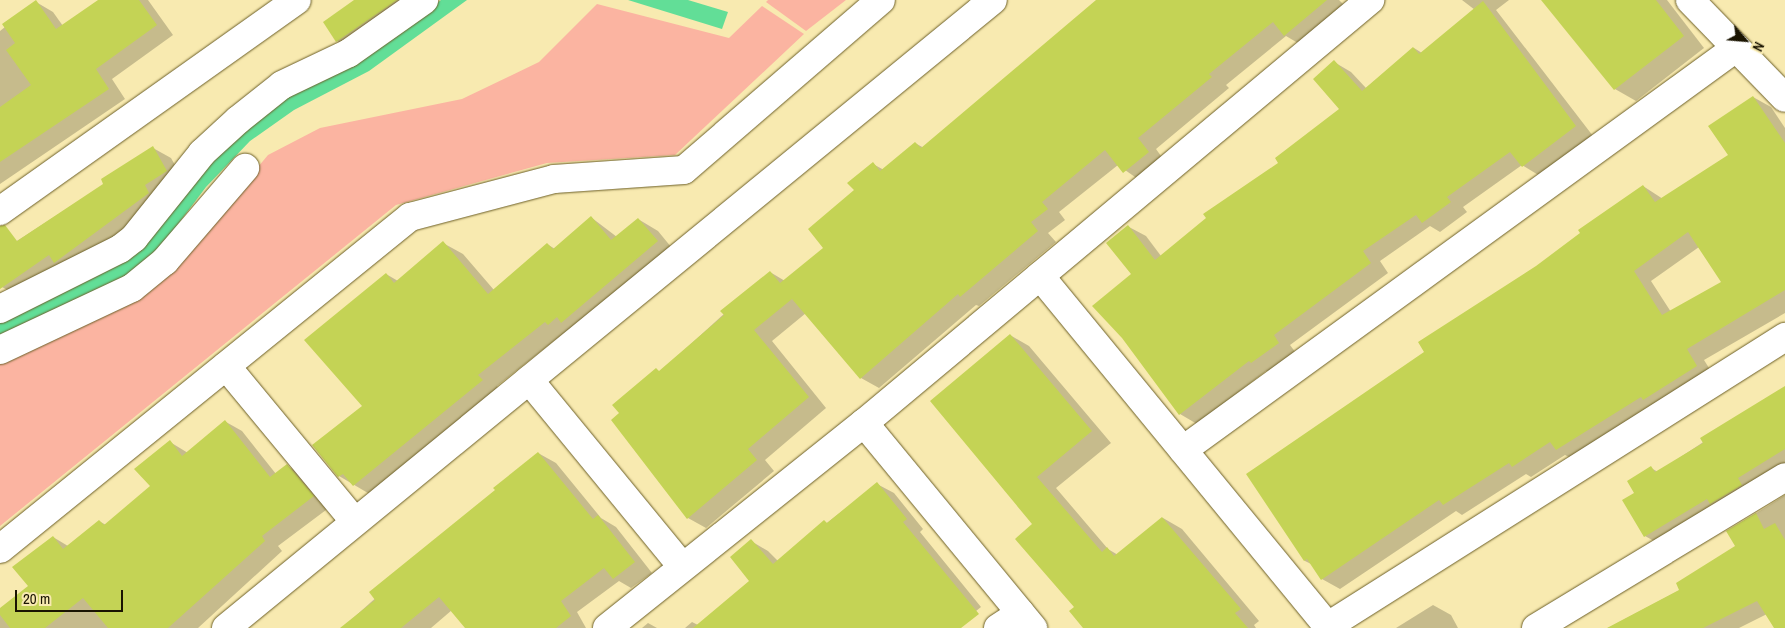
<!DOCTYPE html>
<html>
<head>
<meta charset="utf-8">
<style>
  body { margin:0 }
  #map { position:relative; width:1785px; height:628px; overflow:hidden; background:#f8eab0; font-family:"Archivo Narrow",sans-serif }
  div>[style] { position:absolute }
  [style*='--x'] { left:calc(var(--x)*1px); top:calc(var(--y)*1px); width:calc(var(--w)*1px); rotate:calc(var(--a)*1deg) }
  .green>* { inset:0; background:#fbb4a1 }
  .water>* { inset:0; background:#62de97 }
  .shadow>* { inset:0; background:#0003 }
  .building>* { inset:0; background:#c4d355 }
  .roads { filter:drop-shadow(0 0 1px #6c5f28) drop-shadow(0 0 1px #6c5f28) }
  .minor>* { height:28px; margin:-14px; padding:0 14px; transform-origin:14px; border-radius:14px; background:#fff }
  span { translate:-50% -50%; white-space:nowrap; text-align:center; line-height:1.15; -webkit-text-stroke:4px #f8eab0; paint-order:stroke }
  .north { position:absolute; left:1720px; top:15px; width:50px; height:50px; -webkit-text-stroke:4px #f8eab0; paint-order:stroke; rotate:117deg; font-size:14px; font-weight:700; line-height:20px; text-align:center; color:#1a1401 }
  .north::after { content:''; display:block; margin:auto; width:18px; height:22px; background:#1a1401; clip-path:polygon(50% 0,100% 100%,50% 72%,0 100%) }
  .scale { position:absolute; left:15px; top:590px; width:108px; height:22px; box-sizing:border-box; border:2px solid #1a1401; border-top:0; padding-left:6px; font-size:15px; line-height:18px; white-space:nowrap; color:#1a1401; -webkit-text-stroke:4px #f8eab0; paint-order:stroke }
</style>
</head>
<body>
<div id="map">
  <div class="green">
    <div style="clip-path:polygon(768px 0,846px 0,806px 31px,766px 2px)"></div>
    <div style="clip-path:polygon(597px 4px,729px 38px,762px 6px,804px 34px,675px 155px,547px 163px,396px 205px,0 526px,0 363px,243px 185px,268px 155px,320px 128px,462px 99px,539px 62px)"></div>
  </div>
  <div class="water">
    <div style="clip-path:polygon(441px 0,467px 0,369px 71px,294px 110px,250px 141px,206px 187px,157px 252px,126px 276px,0 336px,0 319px,81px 283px,230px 142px,283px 100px,363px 59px)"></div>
    <div style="clip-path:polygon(628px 0,688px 0,728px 12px,722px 29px)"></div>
  </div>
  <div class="shadow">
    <div style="clip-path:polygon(100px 0,148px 0,173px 35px,112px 79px,125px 99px,0 184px,0 31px,36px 2px,53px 12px,63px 26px)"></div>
    <div style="clip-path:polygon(356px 0,429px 0,355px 51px,337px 41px)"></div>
    <div style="clip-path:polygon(1099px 0,1339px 0,1347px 8px,1303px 46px,1286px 36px,1226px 85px,1229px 88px,1156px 149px,1166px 163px,1142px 182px,1118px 165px,1059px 212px,1065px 220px,1048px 233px,1056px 242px,979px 306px,976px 305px,879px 388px,861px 378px,806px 313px,772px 341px,826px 408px,765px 460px,774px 471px,706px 528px,688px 518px,660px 372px,770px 272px,785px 281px,825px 248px,873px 164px,884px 170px,915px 143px,924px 148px)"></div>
    <div style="clip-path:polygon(1462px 0,1509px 0,1496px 10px,1593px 136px,1540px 176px,1522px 165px,1463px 207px,1467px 212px,1440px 232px,1430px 226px,1380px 261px,1388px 273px,1290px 345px,1296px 353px,1269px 372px,1266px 371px,1197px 424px,1180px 414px,1133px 274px,1129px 227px,1146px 236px,1161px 256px,1280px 163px,1340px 109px,1334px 62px,1351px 72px,1366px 88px,1414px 48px,1422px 53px,1475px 10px)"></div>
    <div style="clip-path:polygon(1542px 0,1667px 0,1704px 48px,1636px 101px,1615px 89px)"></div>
    <div style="clip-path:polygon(evenodd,1753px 97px,1771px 107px,1785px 128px,1785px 313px,1704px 360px,1714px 376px,1575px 460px,1565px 455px,1531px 477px,1526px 474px,1462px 515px,1456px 511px,1340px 589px,1322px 579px,1313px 565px,1305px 561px,1248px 475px,1426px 352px,1643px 186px,1663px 199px,1730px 155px,1753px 97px,1699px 247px,1723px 283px,1671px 312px,1651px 281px,1699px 247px)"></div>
    <div style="clip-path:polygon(153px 148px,171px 158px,184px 181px,166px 203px,20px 297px,2px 287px,0 252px,105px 184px)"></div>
    <div style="clip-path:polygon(592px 218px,617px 237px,638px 219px,658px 231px,676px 253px,568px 336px,564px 333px,497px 386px,501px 392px,373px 496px,339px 476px,314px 445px,364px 407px,386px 274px,398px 281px,443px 243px,463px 254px,494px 290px,547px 244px,555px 249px)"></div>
    <div style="clip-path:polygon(1010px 335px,1029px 346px,1111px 443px,1056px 488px,1108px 549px,1118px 555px,1163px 518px,1182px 529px,1259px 621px,1254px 625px,1256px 628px,1085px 628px,1034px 524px)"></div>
    <div style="clip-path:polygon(1785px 388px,1785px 481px,1663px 546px,1645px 536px,1636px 494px,1651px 468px,1658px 472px)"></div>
    <div style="clip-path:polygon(226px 422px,242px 431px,276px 474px,287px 466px,304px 475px,330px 507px,278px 546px,282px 551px,198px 628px,0 628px,0 609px,30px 586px,53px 537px,68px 546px,99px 521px,106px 525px,152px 486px,170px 442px,188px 453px)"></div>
    <div style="clip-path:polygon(538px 453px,556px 463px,601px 518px,616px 527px,652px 573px,631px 588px,619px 581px,577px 612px,586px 628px,467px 628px,452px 610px,431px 628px,342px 628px)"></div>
    <div style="clip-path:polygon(877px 484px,894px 493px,923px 529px,920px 532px,981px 607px,955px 628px,685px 628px,692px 622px,698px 625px,751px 581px,751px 541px,768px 551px,778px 561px)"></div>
    <div style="clip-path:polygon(1785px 495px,1785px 611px,1773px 611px,1739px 628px,1608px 628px,1680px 590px,1736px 546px,1728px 531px)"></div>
    <div style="clip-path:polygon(1433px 605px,1451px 615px,1458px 628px,1396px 628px)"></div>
    <div style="clip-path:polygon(648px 623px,657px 628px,642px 628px)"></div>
  </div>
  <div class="building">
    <div style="clip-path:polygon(36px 0,56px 29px,98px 0,139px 0,157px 25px,96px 69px,109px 89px,0 162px,0 107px,31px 85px,6px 50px,15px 43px,2px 24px)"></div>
    <div style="clip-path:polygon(354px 0,397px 0,336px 42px,323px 22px)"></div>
    <div style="clip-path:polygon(1096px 0,1327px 0,1284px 36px,1273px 22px,1209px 74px,1212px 77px,1138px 138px,1149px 152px,1123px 173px,1105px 150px,1042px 202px,1048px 209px,1031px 222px,1038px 231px,960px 297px,958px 294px,860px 379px,792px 299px,754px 330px,809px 397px,748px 449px,757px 460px,687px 519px,611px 420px,619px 413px,612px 405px,656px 368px,659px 371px,724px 315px,720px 311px,770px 271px,780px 283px,823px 248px,808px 229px,854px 190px,847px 183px,873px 162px,880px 171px,915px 142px,921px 148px)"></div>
    <div style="clip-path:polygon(1541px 0,1656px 0,1684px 36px,1614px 90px)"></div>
    <div style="clip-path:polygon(1483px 1px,1576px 126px,1522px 167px,1510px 152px,1447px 197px,1451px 202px,1422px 223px,1416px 215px,1363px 251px,1371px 263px,1274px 335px,1279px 343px,1251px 363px,1249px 361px,1179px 415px,1122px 338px,1092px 306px,1131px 274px,1106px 243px,1128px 225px,1155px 260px,1206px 218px,1203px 214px,1278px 163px,1275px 158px,1339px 109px,1313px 79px,1334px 60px,1362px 91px,1413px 47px,1419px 54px)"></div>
    <div style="clip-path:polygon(evenodd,1753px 96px,1785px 143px,1785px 290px,1687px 349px,1697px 366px,1643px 400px,1641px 397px,1556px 450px,1550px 442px,1512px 467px,1509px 463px,1443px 505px,1439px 500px,1321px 580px,1307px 559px,1304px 561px,1246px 474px,1424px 352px,1418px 342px,1536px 266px,1580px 233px,1578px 230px,1643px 185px,1655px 202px,1728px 155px,1708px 126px,1753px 96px,1688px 232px,1721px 282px,1662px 315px,1634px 271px,1688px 232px)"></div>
    <div style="clip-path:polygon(153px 146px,167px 171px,145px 185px,149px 193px,54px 263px,49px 255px,0 289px,0 226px,5px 225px,17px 241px,103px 184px,101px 179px)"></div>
    <div style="clip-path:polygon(591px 216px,611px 240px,638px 218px,658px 241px,561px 323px,557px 317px,548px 325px,545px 322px,478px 375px,483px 380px,353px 486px,343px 474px,338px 477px,312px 445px,362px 406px,304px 340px,386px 273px,394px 283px,443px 241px,488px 294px,547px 243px,553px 249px)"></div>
    <div style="clip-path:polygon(1010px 334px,1092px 431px,1037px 477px,1102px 552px,1107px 547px,1114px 556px,1162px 517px,1241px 609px,1235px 613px,1248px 628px,1083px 628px,1069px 611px,1074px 607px,1015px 539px,1032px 524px,930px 401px)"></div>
    <div style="clip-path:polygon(1785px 386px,1785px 449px,1738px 478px,1742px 485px,1710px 504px,1707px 499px,1644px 537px,1622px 500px,1634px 493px,1627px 481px,1651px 466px,1655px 472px,1703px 443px,1700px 438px)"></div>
    <div style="clip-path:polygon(225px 420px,270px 477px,287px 464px,314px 496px,262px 536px,265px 541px,168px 628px,108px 628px,83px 598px,45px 628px,10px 628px,0 615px,0 608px,28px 586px,12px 567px,53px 536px,63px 549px,99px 520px,104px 525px,150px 486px,134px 469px,170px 440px,182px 456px)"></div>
    <div style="clip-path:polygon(538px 452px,593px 519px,598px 515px,635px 562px,613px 579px,604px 568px,561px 601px,571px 616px,556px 628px,465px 628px,439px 597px,401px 628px,340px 628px,375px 600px,369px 592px,495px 490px,493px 488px)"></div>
    <div style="clip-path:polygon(877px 482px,907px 519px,903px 522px,979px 614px,961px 628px,693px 628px,749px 581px,730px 557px,751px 539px,773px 564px,824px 520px,827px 523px)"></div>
    <div style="clip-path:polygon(1756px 513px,1764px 529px,1775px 523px,1785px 540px,1785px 628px,1774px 628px,1757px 601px,1703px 628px,1607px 628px,1679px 590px,1676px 583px,1735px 546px,1726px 531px)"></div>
  </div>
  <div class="roads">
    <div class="minor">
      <div style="--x:1690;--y:0;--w:136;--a:45.9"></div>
      <div style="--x:0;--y:211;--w:364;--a:-35.4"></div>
      <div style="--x:1040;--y:276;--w:455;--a:50.6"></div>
      <div style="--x:0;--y:309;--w:134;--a:-26.6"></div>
      <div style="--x:120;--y:249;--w:18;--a:-38"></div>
      <div style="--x:134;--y:238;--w:109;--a:-51.3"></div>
      <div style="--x:202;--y:153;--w:49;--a:-42.5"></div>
      <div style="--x:238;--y:120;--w:56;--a:-38.5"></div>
      <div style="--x:282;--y:85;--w:74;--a:-25.5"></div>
      <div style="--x:349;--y:53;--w:92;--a:-35.2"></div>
      <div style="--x:0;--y:350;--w:146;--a:-25.2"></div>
      <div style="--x:132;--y:288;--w:43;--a:-39.3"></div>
      <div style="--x:165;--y:261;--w:123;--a:-49.3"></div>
      <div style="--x:226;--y:366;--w:202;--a:50.4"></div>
      <div style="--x:529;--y:380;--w:241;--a:50.6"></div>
      <div style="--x:864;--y:423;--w:266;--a:50.5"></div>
      <div style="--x:1183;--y:450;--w:684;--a:-36.02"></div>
      <div style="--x:0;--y:549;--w:528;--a:-39"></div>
      <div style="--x:410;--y:217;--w:149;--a:-14.8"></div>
      <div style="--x:554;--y:179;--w:130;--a:-4"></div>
      <div style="--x:684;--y:170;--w:260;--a:-40.8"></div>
      <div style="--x:1328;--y:626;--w:541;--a:-32.31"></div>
      <div style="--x:226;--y:628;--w:991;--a:-39.31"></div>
      <div style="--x:607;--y:628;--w:329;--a:-38.6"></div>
      <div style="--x:864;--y:423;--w:660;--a:-39.89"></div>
      <div style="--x:998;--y:628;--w:27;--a:-33"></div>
      <div style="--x:1536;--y:628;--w:291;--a:-31.2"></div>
    </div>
  </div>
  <div class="north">N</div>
  <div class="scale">20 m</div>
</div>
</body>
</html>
